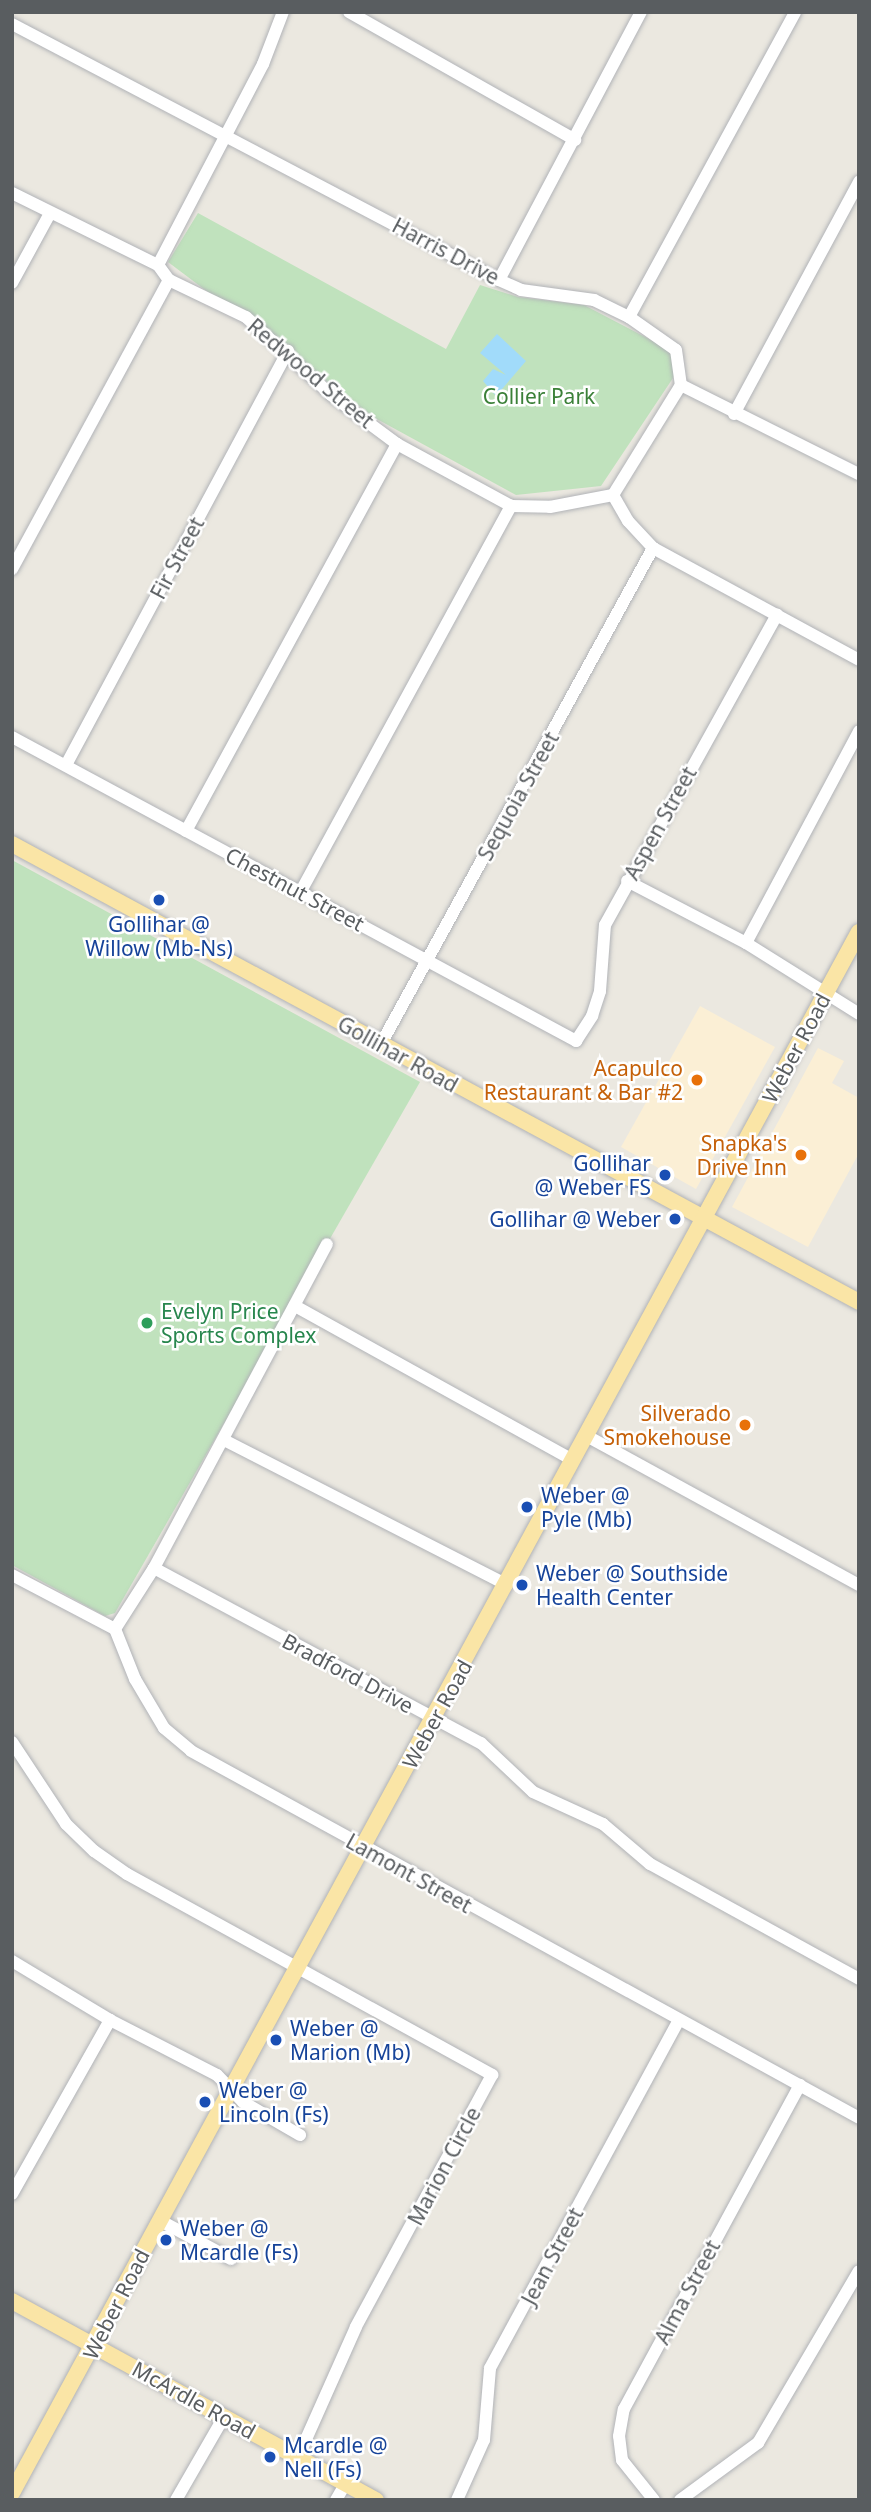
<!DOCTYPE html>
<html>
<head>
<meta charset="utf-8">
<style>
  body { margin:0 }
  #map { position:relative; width:871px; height:2512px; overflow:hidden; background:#ebe8e0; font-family:"Noto Sans",sans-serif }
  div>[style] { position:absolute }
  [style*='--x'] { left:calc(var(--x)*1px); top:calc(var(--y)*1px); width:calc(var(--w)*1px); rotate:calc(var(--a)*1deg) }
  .commercial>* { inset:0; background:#fbefd5 }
  .green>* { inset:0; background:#c0e2bd }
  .water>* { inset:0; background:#a1dbfa }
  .roads { filter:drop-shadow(0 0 2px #b1b3b7) drop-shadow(0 0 2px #b1b3b7) }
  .minor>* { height:12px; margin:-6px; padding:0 6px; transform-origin:6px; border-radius:6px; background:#fff }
  .major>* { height:16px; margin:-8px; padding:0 8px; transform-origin:8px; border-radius:8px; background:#fae5a6 }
  .dots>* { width:19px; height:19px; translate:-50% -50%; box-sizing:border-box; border:4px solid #fff; border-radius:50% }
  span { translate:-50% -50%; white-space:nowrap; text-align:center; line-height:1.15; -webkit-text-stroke:5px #fff; paint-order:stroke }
  .street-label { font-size:21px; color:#595d60 }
  .park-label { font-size:21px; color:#3b8038 }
  .transit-label { font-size:21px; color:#164399 }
  .right { translate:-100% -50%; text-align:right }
  .left { translate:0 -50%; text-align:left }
  .food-label { font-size:21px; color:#c56008 }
  .leisure-label { font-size:21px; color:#27864d }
  .frame { position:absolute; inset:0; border:14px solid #595d60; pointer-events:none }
</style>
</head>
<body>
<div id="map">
  <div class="commercial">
    <div style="clip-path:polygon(700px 1006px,775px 1047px,696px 1189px,621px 1147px)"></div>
    <div style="clip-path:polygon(818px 1048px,844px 1061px,832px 1083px,859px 1098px,859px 1153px,808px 1247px,732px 1207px)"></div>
  </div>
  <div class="green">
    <div style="clip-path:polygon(198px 213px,446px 349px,480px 285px,518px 297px,584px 305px,670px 350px,675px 375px,601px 486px,516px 495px,375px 418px,168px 262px)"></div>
    <div style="clip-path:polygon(12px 860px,420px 1082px,115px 1613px,105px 1616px,12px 1565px)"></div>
  </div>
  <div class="water">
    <div style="clip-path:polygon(497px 334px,526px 361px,496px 396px,483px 381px,493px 369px,506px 375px,480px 353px)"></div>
  </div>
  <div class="roads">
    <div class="minor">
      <div style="--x:349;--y:12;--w:260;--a:29.5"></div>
      <div style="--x:12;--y:24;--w:550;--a:27.73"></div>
      <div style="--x:499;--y:280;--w:24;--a:24"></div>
      <div style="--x:521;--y:290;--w:74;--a:7.8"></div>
      <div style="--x:594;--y:300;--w:39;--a:26"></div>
      <div style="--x:629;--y:317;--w:57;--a:35.1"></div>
      <div style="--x:676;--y:350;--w:35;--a:82"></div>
      <div style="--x:681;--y:385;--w:199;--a:26.6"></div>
      <div style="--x:12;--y:193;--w:163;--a:26.3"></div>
      <div style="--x:158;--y:265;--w:19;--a:54"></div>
      <div style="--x:169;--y:280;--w:85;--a:25.7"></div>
      <div style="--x:246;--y:317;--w:115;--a:42.5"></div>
      <div style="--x:331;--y:395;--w:82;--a:36.6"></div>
      <div style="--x:397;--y:444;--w:130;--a:28.5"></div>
      <div style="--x:511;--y:506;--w:39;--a:1"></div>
      <div style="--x:550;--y:507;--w:64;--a:-10.8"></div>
      <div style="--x:613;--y:495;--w:30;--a:60"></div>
      <div style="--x:628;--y:521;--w:37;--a:47"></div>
      <div style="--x:653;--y:548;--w:234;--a:28.5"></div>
      <div style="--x:158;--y:265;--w:227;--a:-62.4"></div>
      <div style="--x:263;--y:64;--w:56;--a:-69"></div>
      <div style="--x:499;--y:280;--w:303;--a:-62.1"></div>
      <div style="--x:12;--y:283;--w:77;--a:-61.4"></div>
      <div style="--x:629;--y:317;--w:347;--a:-61.4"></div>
      <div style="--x:734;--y:414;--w:264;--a:-61.7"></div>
      <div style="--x:613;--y:495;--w:129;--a:-58.3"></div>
      <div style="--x:12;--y:569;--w:329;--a:-61.5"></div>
      <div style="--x:12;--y:737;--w:641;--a:28.32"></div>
      <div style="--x:576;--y:1041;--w:30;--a:-57"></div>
      <div style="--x:592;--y:1016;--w:26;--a:-72"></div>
      <div style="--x:600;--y:991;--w:66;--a:-85.7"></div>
      <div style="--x:605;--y:925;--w:355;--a:-61"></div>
      <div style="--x:66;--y:765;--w:470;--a:-61.8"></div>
      <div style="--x:186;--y:831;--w:441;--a:-61.4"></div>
      <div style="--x:627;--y:881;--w:134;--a:27.5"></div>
      <div style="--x:746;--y:943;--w:133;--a:32.1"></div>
      <div style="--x:301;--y:891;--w:439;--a:-61.4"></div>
      <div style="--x:746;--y:943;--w:240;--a:-61.9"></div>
      <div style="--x:381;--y:1044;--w:566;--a:-61.26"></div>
      <div style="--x:295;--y:1306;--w:316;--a:29"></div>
      <div style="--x:585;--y:1435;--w:312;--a:28.7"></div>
      <div style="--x:224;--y:1440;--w:318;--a:27.1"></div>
      <div style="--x:154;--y:1568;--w:371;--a:28.2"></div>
      <div style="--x:481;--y:1743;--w:71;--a:43.3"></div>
      <div style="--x:533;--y:1792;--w:77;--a:24.6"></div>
      <div style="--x:603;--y:1824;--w:62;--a:40.4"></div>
      <div style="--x:650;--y:1864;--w:239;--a:28.8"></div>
      <div style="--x:12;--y:1575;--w:116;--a:27.7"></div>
      <div style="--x:115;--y:1629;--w:54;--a:68.2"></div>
      <div style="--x:135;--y:1679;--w:57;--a:59.4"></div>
      <div style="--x:164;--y:1728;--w:35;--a:40"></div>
      <div style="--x:191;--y:1751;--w:762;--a:28.78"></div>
      <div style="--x:115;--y:1629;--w:72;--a:-57.4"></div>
      <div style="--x:154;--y:1568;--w:367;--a:-61.9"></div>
      <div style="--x:12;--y:1742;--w:98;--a:56.6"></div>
      <div style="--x:66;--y:1824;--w:39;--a:44"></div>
      <div style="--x:94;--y:1851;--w:40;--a:34.9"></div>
      <div style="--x:127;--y:1874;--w:417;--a:28.8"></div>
      <div style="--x:492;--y:2075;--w:286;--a:118.4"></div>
      <div style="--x:356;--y:2327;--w:142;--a:114"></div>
      <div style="--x:12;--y:1961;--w:114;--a:31"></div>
      <div style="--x:110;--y:2020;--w:120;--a:27.2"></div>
      <div style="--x:217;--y:2075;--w:37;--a:46"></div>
      <div style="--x:243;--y:2102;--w:66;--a:30.1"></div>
      <div style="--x:12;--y:2194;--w:200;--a:-60.6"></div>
      <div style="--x:159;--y:2220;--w:82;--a:28.4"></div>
      <div style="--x:176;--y:2500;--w:96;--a:-60"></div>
      <div style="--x:336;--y:2500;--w:20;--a:-60"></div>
      <div style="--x:457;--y:2500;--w:66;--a:-65.8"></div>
      <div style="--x:484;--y:2440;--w:72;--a:-85.2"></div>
      <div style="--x:490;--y:2368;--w:394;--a:-61.5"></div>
      <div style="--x:654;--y:2500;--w:51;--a:-128.7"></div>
      <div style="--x:622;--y:2460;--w:24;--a:-97"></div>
      <div style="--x:619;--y:2436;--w:27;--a:-80"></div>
      <div style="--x:624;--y:2409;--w:369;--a:-61.5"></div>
      <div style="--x:680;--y:2500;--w:97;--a:-36.2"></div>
      <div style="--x:758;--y:2443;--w:199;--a:-59.6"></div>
    </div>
    <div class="major">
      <div style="--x:12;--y:844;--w:963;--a:28.4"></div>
      <div style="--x:12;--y:2301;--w:415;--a:28.7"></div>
      <div style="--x:12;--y:2493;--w:1776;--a:-61.52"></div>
    </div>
  </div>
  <div class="dots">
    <div style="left:159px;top:900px;background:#1a4fb4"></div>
    <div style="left:697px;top:1080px;background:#e8710a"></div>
    <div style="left:801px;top:1155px;background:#e8710a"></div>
    <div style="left:665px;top:1175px;background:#1a4fb4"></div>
    <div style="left:675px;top:1219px;background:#1a4fb4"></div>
    <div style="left:147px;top:1323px;background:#2e9e5b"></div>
    <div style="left:745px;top:1425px;background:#e8710a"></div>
    <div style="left:527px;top:1507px;background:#1a4fb4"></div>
    <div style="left:522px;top:1585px;background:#1a4fb4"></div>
    <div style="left:276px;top:2040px;background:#1a4fb4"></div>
    <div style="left:205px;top:2102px;background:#1a4fb4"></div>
    <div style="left:166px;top:2240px;background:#1a4fb4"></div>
    <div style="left:270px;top:2457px;background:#1a4fb4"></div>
  </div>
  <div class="street-label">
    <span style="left:446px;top:251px;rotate:28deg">Harris Drive</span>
    <span style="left:311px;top:373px;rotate:40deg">Redwood Street</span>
    <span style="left:177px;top:558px;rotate:-62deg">Fir Street</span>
    <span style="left:518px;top:796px;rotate:-61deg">Sequoia Street</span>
    <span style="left:660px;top:823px;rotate:-61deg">Aspen Street</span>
    <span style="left:295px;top:889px;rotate:28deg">Chestnut Street</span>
    <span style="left:796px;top:1048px;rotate:-62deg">Weber Road</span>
    <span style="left:398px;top:1054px;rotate:29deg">Gollihar Road</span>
    <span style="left:348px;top:1673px;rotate:28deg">Bradford Drive</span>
    <span style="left:437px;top:1714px;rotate:-61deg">Weber Road</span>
    <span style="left:409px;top:1873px;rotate:29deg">Lamont Street</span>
    <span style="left:444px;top:2166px;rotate:-62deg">Marion Circle</span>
    <span style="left:552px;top:2256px;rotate:-62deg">Jean Street</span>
    <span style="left:687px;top:2292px;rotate:-62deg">Alma Street</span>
    <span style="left:116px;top:2304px;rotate:-63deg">Weber Road</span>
    <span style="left:194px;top:2400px;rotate:29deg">McArdle Road</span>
  </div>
  <div class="park-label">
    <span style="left:539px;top:396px">Collier Park</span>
  </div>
  <div class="transit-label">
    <span style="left:159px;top:936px">Gollihar @<br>Willow (Mb-Ns)</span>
    <span class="right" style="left:651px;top:1175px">Gollihar<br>@ Weber FS</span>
    <span class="right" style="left:661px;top:1219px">Gollihar @ Weber</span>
    <span class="left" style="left:541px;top:1507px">Weber @<br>Pyle (Mb)</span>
    <span class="left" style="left:536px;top:1585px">Weber @ Southside<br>Health Center</span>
    <span class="left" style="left:290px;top:2040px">Weber @<br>Marion (Mb)</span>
    <span class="left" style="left:219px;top:2102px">Weber @<br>Lincoln (Fs)</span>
    <span class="left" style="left:180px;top:2240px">Weber @<br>Mcardle (Fs)</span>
    <span class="left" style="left:284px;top:2457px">Mcardle @<br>Nell (Fs)</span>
  </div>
  <div class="food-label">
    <span class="right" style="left:683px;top:1080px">Acapulco<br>Restaurant &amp; Bar #2</span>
    <span class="right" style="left:787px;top:1155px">Snapka's<br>Drive Inn</span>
    <span class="right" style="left:731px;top:1425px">Silverado<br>Smokehouse</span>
  </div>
  <div class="leisure-label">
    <span class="left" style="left:161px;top:1323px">Evelyn Price<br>Sports Complex</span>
  </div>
  <div class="frame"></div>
</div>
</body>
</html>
